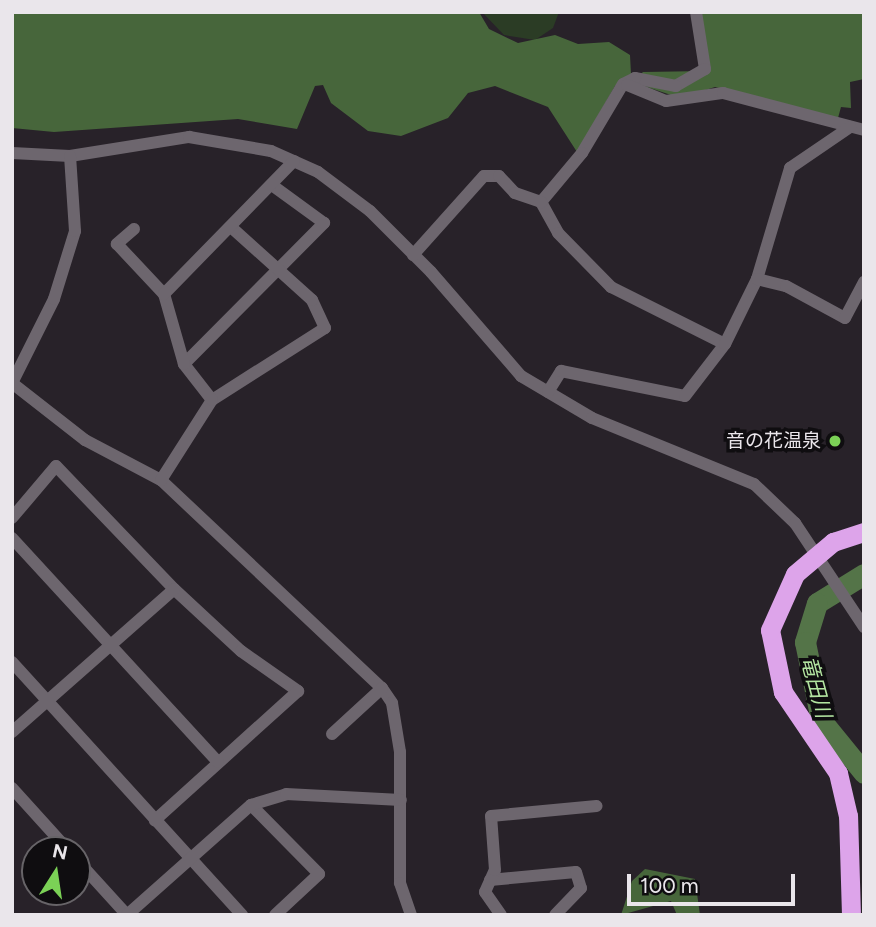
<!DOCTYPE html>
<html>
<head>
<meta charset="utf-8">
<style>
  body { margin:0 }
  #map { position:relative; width:876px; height:927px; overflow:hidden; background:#282229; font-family:Figtree,"Noto Sans JP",sans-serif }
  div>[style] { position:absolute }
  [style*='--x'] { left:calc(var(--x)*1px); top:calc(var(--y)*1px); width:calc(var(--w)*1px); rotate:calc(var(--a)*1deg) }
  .green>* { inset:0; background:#2b3c25 }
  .forest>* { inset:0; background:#47663b }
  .river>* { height:21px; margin:-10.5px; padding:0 10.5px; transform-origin:10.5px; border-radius:10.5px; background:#547448 }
  .minor>* { height:12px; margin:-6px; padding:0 6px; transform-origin:6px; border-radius:6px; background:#6d666e }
  .highway>* { height:19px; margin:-9.5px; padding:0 9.5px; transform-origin:9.5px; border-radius:9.5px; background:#dda4ea }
  .dots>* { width:19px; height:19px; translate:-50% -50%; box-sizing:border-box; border:4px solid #0f0d10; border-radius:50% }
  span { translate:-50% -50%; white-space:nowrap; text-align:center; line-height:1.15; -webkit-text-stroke:7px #0f0d10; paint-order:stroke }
  .poi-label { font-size:19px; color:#eae6eb }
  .right { translate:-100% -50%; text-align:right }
  .water-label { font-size:21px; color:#b3e5a1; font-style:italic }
  .frame { position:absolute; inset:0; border:14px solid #eae6eb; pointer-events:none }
  .north { position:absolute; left:21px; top:836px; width:70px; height:70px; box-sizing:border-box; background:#0f0d10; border:2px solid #676468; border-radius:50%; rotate:12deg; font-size:19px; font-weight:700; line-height:28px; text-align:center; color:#eae6eb }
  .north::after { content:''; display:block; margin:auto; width:24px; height:32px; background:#7bd156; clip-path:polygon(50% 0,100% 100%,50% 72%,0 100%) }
  .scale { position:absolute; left:627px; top:874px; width:168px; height:32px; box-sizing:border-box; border:4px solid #eae6eb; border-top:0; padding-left:9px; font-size:21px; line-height:24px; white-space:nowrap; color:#eae6eb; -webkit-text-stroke:5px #0f0d10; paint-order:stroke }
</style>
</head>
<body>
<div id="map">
  <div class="green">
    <div style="clip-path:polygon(482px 12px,559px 12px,553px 28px,535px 40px,504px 35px)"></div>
  </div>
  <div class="forest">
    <div style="clip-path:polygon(12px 12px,479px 12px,489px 29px,518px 43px,555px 35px,578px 44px,609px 42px,630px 55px,631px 74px,615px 86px,577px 152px,548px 107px,495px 86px,468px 93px,448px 118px,401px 136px,368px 131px,331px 103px,323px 85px,315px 86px,297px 129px,238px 119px,54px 132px,12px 128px)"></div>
    <div style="clip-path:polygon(701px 12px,864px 12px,864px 79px,850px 82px,851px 108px,841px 107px,838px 118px,715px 87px,680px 98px,632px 82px,643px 72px,706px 71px)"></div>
    <div style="clip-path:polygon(645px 869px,695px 879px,700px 915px,677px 915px,671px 901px,621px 915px,632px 881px)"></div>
  </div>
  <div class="river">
    <div style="--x:864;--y:574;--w:55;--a:148.3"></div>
    <div style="--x:817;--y:603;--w:41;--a:107.1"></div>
    <div style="--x:805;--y:642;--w:80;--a:78.4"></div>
    <div style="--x:821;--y:720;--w:68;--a:50.9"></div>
  </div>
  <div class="minor">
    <div style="--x:696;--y:12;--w:58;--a:81"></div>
    <div style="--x:705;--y:69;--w:34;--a:150"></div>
    <div style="--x:676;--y:86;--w:42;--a:-169"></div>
    <div style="--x:635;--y:78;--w:13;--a:153"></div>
    <div style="--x:623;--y:84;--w:80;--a:120.7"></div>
    <div style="--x:582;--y:153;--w:64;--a:129.9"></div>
    <div style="--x:541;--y:202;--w:35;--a:61"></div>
    <div style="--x:558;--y:233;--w:76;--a:45.5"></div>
    <div style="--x:611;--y:287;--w:127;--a:26.6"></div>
    <div style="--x:627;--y:85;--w:42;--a:22.3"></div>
    <div style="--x:666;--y:101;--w:58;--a:-8"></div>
    <div style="--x:723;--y:93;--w:146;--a:14.7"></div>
    <div style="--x:12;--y:153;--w:58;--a:3"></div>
    <div style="--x:70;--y:156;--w:121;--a:-9.1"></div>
    <div style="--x:189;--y:137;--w:83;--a:9.7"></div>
    <div style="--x:271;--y:151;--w:51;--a:24.1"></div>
    <div style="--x:318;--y:172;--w:65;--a:36.9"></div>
    <div style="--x:370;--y:211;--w:86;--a:45"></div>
    <div style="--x:431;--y:272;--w:138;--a:49.1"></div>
    <div style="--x:521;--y:376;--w:82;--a:30.6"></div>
    <div style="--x:592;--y:418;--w:175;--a:22.2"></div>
    <div style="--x:754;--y:484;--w:57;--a:43.6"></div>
    <div style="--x:795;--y:523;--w:125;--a:56.4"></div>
    <div style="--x:134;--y:229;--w:23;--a:139"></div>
    <div style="--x:117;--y:244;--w:69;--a:46.8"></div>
    <div style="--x:413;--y:255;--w:106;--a:-48.1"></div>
    <div style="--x:484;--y:176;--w:15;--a:0"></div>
    <div style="--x:499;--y:176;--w:23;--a:47"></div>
    <div style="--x:515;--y:193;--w:28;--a:19"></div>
    <div style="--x:757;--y:279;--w:116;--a:-73.4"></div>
    <div style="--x:790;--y:168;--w:73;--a:-34.3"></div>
    <div style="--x:184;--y:364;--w:199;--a:-45.2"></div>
    <div style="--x:324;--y:223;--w:63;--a:-144"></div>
    <div style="--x:12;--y:383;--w:93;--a:38"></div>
    <div style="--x:85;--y:440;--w:86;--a:27.8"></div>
    <div style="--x:161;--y:480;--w:303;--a:43.3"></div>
    <div style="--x:382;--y:688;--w:18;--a:56"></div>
    <div style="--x:392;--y:703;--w:50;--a:80.7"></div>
    <div style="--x:400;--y:752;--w:131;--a:90"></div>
    <div style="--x:400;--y:883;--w:34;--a:71"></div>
    <div style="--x:12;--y:383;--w:94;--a:-63.4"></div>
    <div style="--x:54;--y:299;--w:71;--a:-72.8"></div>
    <div style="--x:75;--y:231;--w:75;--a:-93.8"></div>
    <div style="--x:548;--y:392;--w:25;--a:-58"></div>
    <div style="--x:561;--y:371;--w:126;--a:11.4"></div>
    <div style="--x:685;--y:396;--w:66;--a:-52.4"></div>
    <div style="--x:725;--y:344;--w:72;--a:-63.8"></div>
    <div style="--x:757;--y:279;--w:30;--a:14"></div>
    <div style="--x:786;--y:286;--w:67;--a:28.5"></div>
    <div style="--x:845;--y:318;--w:41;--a:-62.2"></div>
    <div style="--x:212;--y:400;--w:134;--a:-32.5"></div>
    <div style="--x:325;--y:328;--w:31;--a:-115"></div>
    <div style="--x:312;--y:300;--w:108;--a:-138"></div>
    <div style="--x:161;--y:480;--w:95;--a:-57.5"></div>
    <div style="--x:212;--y:400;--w:46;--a:-127.9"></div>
    <div style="--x:184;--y:364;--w:73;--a:-105.9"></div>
    <div style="--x:164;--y:294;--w:186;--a:-45.7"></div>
    <div style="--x:12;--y:518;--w:68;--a:-49.8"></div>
    <div style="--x:56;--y:466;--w:170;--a:46.2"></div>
    <div style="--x:174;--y:589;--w:91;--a:42.8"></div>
    <div style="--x:241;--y:651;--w:70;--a:35.1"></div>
    <div style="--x:298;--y:691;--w:193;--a:137.9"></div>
    <div style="--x:12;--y:538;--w:304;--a:47.4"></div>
    <div style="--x:12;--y:662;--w:342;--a:47.7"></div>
    <div style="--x:12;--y:732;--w:216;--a:-41.4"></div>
    <div style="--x:332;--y:734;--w:68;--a:-42.6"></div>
    <div style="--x:12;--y:788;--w:84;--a:47.9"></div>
    <div style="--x:251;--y:805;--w:97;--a:45.4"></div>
    <div style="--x:319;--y:874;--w:60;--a:137"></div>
    <div style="--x:77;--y:860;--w:74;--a:47.7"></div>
    <div style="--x:490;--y:880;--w:86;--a:-5.3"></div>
    <div style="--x:576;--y:872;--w:17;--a:73"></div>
    <div style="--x:581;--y:888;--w:37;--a:134"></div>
    <div style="--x:127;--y:915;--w:166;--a:-41.6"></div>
    <div style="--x:251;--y:805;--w:37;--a:-17"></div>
    <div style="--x:286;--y:794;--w:115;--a:3"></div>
    <div style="--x:501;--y:915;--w:28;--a:-125"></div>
    <div style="--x:485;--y:892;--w:24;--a:-66"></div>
    <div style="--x:495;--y:870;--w:54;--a:-94.2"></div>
    <div style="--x:491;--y:816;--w:106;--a:-5.4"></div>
  </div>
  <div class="highway">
    <div style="--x:851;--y:915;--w:99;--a:-91.7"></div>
    <div style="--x:848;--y:816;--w:44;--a:-103.1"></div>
    <div style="--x:838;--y:773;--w:98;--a:-124.2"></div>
    <div style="--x:783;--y:692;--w:63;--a:-101.8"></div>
    <div style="--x:770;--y:630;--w:61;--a:-65.9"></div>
    <div style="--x:795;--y:574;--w:50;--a:-40.1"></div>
    <div style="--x:833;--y:542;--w:33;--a:-18"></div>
  </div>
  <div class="dots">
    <div style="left:835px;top:441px;background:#7bd156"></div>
  </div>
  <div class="poi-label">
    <span class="right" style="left:821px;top:441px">音の花温泉</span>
  </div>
  <div class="water-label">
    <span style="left:816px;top:687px;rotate:75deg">竜田川</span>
  </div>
  <div class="frame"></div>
  <div class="north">N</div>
  <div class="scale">100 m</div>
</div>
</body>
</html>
